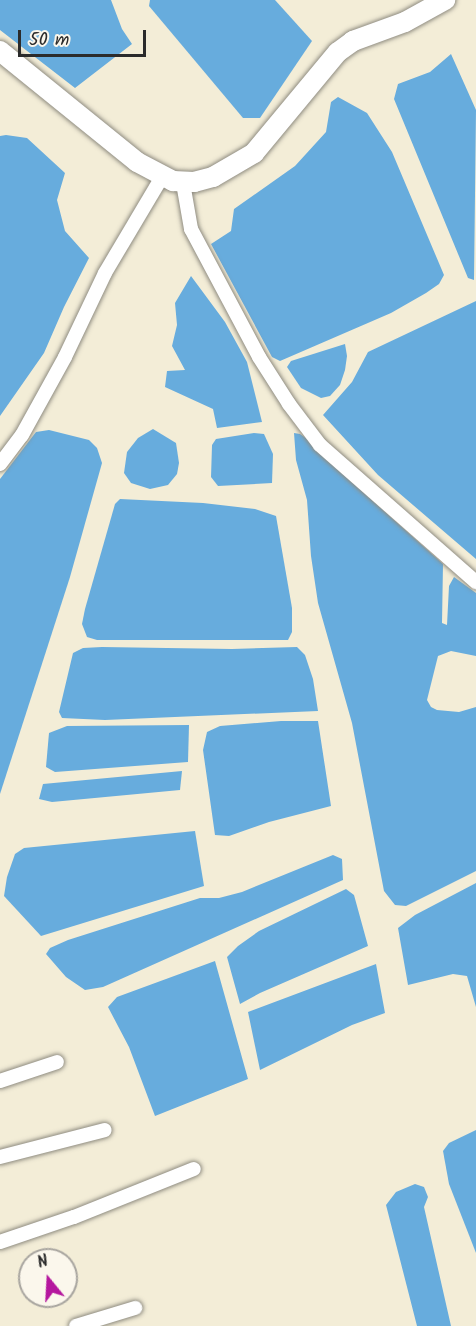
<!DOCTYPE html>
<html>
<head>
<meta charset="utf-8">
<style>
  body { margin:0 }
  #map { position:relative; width:476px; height:1326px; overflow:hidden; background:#f3edd7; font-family:Kalam,sans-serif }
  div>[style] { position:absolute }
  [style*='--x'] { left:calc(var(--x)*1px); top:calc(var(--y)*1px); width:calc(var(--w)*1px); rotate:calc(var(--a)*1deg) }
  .water>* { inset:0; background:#67acdd }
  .roads { filter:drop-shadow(0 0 2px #8f8c81) drop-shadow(0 0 2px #8f8c81) }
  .minor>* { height:14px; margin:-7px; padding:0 7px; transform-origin:7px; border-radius:7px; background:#fff }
  .secondary>* { height:20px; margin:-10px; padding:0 10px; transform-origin:10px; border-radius:10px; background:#fff }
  span { translate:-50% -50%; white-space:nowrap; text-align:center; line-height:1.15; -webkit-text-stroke:5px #fbf7ec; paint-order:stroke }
  .north { position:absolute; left:18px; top:1248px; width:60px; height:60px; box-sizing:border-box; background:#fbf7ec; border:2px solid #a8a59f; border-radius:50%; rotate:342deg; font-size:16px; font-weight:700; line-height:24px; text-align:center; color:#2b2b2b }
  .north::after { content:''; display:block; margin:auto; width:21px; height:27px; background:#b5179e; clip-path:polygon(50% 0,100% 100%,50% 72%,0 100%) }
  .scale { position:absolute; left:18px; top:30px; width:128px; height:27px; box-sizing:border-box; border:3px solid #2b2b2b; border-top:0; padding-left:8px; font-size:18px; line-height:21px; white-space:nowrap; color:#2b2b2b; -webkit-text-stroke:4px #fbf7ec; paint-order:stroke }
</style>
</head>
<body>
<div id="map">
  <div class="water">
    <div style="clip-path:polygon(0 0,111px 0,122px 29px,132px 44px,75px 88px,0 30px)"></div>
    <div style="clip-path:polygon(150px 0,275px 0,312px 41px,260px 118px,243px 118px,149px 6px)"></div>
    <div style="clip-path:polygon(451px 54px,476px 110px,474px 280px,468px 278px,394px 99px,398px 84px,430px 72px)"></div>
    <div style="clip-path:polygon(338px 97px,367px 113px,392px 152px,444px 275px,439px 284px,426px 293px,391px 313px,280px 361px,272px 357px,211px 244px,231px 231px,234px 209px,295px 166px,326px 132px,331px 102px)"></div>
    <div style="clip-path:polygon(6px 135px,27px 138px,65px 173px,57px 200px,65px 231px,89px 258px,64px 307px,44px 353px,0 416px,0 136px)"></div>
    <div style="clip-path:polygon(191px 276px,225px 322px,247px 362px,262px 422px,217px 428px,213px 409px,165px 387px,167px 371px,185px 370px,172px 346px,177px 325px,175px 303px)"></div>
    <div style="clip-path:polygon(476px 301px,476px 559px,378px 475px,323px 415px,352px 382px,368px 352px)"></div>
    <div style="clip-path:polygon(345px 344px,347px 356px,345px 370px,340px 385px,330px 396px,321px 398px,301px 388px,287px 367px,291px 361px)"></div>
    <div style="clip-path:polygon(153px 429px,176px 443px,179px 463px,177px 474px,168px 485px,150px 489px,131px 483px,124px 473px,127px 452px,138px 438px)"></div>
    <div style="clip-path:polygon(49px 430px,89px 440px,97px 448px,102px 463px,70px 577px,0 794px,0 479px,36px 432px)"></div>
    <div style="clip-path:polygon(254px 433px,264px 434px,273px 454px,272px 483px,218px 486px,211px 477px,212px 445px,216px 439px)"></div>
    <div style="clip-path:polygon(294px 433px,300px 434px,313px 443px,325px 458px,443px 564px,442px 623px,447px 625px,449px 586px,454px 577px,476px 593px,476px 656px,451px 651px,438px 656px,427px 700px,431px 707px,437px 710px,459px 712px,476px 707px,476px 871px,406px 906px,395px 905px,384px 891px,352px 723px,318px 603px,311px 556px,307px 500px,296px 460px)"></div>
    <div style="clip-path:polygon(120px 499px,203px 503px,255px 509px,276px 516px,292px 608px,292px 632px,288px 640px,97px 640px,87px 637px,82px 624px,85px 609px,115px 504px)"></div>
    <div style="clip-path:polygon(102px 647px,232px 649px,297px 647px,305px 655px,313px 679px,318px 711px,105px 720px,62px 718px,59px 712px,73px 653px,83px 648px)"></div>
    <div style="clip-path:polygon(281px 721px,318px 721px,331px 806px,269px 822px,229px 836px,215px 835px,203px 750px,207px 732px,220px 726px)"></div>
    <div style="clip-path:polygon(189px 725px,188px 762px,55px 772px,46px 767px,49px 733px,67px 726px)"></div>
    <div style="clip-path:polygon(182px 771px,180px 790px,52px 802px,39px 799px,43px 784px)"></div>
    <div style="clip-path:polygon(195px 831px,204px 886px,41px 936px,4px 896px,7px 877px,15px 854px,24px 848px)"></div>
    <div style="clip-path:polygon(333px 855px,342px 859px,343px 880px,103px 987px,85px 990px,66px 977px,46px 954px,50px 948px,68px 940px,200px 898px,219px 898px,242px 892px)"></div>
    <div style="clip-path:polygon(476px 883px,476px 1007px,467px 976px,453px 974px,408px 985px,398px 928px,415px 915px)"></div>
    <div style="clip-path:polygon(346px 889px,354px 895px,368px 946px,260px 993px,240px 1004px,227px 957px,238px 946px,259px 931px)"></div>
    <div style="clip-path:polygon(215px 961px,248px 1079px,155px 1116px,129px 1047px,108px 1007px,117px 997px)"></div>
    <div style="clip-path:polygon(376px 964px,385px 1013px,352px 1025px,260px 1070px,248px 1012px)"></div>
    <div style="clip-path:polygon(476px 1130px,476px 1253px,449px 1184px,443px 1151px,449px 1143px)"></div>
    <div style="clip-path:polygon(415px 1184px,424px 1187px,428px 1197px,424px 1207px,451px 1326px,417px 1326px,386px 1205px,396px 1192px)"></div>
  </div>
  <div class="roads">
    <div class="minor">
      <div style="--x:183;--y:183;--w:47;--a:80.1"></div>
      <div style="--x:191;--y:229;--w:145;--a:62"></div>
      <div style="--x:259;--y:357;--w:56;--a:57.4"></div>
      <div style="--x:289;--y:404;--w:51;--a:52.9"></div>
      <div style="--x:320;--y:445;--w:208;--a:41.3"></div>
      <div style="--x:0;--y:464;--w:36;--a:-53"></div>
      <div style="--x:22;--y:435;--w:89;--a:-61.1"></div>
      <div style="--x:65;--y:357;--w:93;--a:-64.5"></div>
      <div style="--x:105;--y:273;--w:112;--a:-59.3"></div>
      <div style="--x:0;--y:1081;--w:60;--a:-18.4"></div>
      <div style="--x:0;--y:1157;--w:108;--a:-14.4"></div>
      <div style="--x:0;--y:1242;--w:78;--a:-18.7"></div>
      <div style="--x:74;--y:1217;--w:129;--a:-21.8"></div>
      <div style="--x:76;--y:1326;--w:62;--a:-17"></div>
    </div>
    <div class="secondary">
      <div style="--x:0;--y:51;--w:176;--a:39"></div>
      <div style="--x:137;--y:162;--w:41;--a:27.8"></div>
      <div style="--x:173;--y:181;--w:21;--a:3"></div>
      <div style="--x:194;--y:182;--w:20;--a:-15"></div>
      <div style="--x:213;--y:177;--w:48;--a:-30.3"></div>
      <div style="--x:254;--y:153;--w:131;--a:-50.3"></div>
      <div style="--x:338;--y:52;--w:19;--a:-36"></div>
      <div style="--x:353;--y:41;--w:55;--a:-20.1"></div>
      <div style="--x:405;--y:22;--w:46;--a:-28.8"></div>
    </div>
  </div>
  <div class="north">N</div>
  <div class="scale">50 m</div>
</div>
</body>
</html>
